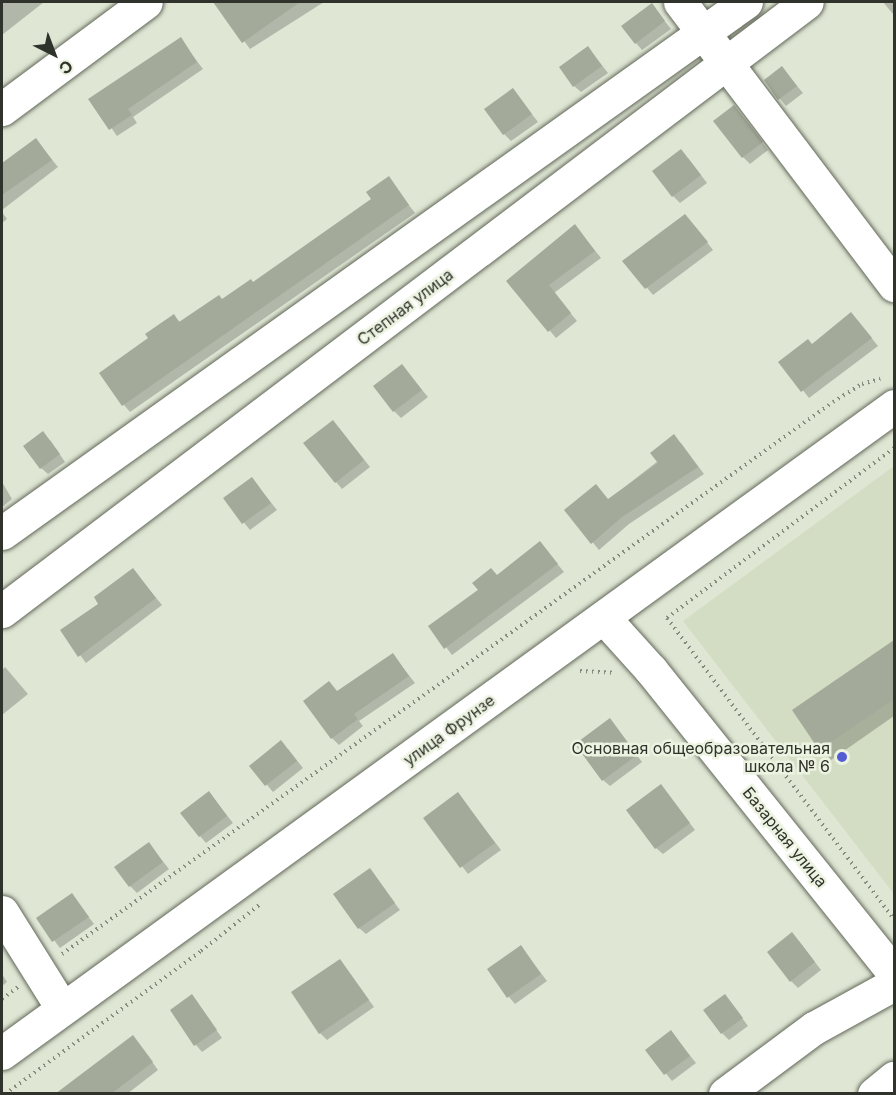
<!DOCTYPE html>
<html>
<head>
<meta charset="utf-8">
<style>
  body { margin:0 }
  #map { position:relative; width:896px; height:1095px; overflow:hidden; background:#dfe6d4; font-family:Inter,sans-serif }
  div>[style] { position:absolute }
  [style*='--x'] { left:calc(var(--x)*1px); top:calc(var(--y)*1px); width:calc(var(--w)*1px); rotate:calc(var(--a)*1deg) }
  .built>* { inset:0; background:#d3ddc4 }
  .shadow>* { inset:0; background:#0003 }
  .building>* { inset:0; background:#a4aa9a }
  .path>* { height:4px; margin-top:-2px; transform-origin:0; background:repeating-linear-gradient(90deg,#868b7e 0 1.5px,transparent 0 6px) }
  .roads { filter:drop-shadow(0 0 2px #626859) drop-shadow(0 0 2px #626859) }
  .minor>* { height:33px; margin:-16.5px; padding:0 16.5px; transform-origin:16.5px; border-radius:16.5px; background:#fff }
  .dots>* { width:16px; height:16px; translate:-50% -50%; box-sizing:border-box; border:3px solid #ecf3e1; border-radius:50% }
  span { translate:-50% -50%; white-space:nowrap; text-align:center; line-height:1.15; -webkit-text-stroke:5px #ecf3e1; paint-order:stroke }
  .street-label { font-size:16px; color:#30332c }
  .poi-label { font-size:16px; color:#30332c }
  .right { translate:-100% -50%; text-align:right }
  .frame { position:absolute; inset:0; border:3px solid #30332c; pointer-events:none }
  .north { position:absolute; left:24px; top:24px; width:60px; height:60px; -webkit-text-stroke:4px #ecf3e1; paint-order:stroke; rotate:138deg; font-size:16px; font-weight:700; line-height:24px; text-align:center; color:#30332c }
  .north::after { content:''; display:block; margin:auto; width:21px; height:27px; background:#30332c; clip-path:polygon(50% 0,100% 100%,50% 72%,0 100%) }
</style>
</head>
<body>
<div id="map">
  <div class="built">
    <div style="clip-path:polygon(894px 466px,894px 894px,683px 621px)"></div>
  </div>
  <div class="shadow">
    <div style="clip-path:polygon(2px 2px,44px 2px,2px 35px)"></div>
    <div style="clip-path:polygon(227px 2px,324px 2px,250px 49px,219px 7px)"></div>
    <div style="clip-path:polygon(883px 2px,894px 2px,894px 16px,893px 14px)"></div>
    <div style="clip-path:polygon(652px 5px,671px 29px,642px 50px,636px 43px)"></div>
    <div style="clip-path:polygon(180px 39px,203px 69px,133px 117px,137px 123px,117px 136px,91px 99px)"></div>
    <div style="clip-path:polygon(594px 55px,608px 73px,581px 92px,574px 86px)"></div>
    <div style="clip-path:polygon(788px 75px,803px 93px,786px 106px,766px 82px)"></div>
    <div style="clip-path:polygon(513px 90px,538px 122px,511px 141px,504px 134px)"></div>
    <div style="clip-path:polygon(734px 107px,768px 150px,750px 164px,743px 157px)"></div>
    <div style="clip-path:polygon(36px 140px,58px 167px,2px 210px,2px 167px)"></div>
    <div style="clip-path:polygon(688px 158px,707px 183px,680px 203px,673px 196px)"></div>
    <div style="clip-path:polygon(388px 178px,415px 213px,130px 412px,124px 405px,101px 373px,150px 339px,174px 316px,181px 323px,253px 284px,373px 199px)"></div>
    <div style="clip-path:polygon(2px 212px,7px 219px,2px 223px)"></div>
    <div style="clip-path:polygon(691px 222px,713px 250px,653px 295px,625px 261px)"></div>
    <div style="clip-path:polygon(581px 233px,601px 258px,554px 293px,577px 321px,556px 338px,508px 281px)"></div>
    <div style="clip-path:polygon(857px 320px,878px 346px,809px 398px,781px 362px)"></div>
    <div style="clip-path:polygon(402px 366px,428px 397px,401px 418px,394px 411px)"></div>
    <div style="clip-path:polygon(339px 428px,370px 467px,342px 489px,336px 482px)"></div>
    <div style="clip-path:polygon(50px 440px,65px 462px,48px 474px,41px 468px)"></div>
    <div style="clip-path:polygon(681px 443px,704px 474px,629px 524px,599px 550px,566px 510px,608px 500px)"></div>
    <div style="clip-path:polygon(252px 479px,277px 510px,250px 530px,225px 499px)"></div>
    <div style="clip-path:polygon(2px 482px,12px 499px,2px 507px)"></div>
    <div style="clip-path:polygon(540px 543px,564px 572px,452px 655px,430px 626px)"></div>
    <div style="clip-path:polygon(133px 570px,162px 605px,86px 663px,62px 631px,100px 604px)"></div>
    <div style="clip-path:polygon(894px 642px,894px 716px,831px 760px,794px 711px)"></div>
    <div style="clip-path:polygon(393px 655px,415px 683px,359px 721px,363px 726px,339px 745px,332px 738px,329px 683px,338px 693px)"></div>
    <div style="clip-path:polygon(5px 667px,28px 694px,2px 715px,2px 670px)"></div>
    <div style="clip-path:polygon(616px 727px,642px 762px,610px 786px,603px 780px)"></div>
    <div style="clip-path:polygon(288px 749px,303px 768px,273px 792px,251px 766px)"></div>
    <div style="clip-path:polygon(667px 793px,695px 830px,663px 854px,656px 848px)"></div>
    <div style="clip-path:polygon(458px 794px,501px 850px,468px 874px,425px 818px)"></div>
    <div style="clip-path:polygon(215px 800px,233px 823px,206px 843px,200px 836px)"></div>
    <div style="clip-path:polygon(149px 844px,169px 869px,137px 893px,130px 886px)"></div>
    <div style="clip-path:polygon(369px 870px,400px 910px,366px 934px,359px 928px)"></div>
    <div style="clip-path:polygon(72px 895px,94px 924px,60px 948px,38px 919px)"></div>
    <div style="clip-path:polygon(799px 941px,821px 970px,798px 988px,791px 981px)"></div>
    <div style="clip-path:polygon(521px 947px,547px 981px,515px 1004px,509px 997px)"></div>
    <div style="clip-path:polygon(340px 960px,374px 1007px,327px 1040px,320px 1033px)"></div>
    <div style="clip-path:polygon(2px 974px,7px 982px,2px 986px)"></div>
    <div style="clip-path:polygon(192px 996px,222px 1038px,202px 1052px,196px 1045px)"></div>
    <div style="clip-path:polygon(731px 1003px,748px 1026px,729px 1040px,722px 1033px)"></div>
    <div style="clip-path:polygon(671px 1032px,696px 1063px,672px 1081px,647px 1050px)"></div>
    <div style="clip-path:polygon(139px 1044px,158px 1070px,127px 1094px,58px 1094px)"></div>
  </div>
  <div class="building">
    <div style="clip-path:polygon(213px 2px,300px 2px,242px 43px)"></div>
    <div style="clip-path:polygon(652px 3px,665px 21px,635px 44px,621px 26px)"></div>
    <div style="clip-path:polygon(181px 37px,197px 62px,128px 109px,132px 115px,109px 130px,88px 99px)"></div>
    <div style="clip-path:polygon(588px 46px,602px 66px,573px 87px,559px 67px)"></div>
    <div style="clip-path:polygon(782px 66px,797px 86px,778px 100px,764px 80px)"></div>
    <div style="clip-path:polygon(513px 88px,532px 114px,503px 135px,484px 109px)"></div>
    <div style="clip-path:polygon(734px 105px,763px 142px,742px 158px,713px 121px)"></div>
    <div style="clip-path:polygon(36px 138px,52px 160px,2px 195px,2px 163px)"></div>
    <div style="clip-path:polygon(681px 149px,701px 175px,672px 197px,652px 171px)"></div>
    <div style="clip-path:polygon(389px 176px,409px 205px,122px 406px,99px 373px,148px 338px,145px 334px,174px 314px,179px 322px,219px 295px,222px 299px,251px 279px,253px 282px,371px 199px,366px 192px)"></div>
    <div style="clip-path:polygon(685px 214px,708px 242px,645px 289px,622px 261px)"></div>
    <div style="clip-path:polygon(575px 224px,595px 251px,549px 285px,571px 313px,548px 332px,506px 281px)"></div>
    <div style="clip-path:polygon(851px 312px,872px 338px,801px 392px,778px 362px,808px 339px,812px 344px)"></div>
    <div style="clip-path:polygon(402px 364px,422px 390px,393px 412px,373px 386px)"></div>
    <div style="clip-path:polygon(333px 420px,364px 460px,335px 483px,303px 443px)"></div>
    <div style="clip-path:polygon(43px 431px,60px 454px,40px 469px,23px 446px)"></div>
    <div style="clip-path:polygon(674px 434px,698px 467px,622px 517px,591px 544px,564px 510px,596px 484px,608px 499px,658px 463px,650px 453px)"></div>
    <div style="clip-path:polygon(252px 477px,271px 503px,242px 524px,223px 498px)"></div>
    <div style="clip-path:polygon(540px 541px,558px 564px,444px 649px,428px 626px,478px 590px,472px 583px,491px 568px,497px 575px)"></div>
    <div style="clip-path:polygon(133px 568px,156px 598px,78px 657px,60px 630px,98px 604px,94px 597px)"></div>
    <div style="clip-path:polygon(894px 640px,894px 699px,819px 750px,792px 710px)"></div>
    <div style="clip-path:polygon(393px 653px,409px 676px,354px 714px,358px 719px,331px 739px,303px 701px,329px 681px,337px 691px)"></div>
    <div style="clip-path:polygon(610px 718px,637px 755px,602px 781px,575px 744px)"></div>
    <div style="clip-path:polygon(281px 740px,297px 761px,265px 786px,249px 766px)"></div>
    <div style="clip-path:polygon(661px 784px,690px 823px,655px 849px,626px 810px)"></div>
    <div style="clip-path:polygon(209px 791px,227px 816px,199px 837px,180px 813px)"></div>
    <div style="clip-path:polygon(458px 792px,495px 843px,460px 868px,423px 818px)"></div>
    <div style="clip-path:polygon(149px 842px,163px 862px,129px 887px,114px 867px)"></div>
    <div style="clip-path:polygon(370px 868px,395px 903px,358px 929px,333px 894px)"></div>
    <div style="clip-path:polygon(72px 893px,89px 917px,52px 942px,36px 918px)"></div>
    <div style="clip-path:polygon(792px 932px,815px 962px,790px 982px,767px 952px)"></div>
    <div style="clip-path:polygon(521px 945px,541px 974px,507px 998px,487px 969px)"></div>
    <div style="clip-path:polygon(340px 959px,369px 1000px,319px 1034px,291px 992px)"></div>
    <div style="clip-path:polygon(192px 994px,217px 1030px,194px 1046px,170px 1010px)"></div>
    <div style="clip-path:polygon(725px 994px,743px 1018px,721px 1034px,703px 1010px)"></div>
    <div style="clip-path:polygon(671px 1030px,690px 1056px,664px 1075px,645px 1050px)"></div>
    <div style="clip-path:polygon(133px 1035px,153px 1062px,111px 1094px,55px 1094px)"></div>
  </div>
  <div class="path">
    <div style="--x:894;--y:448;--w:284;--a:143.2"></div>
    <div style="--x:667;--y:618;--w:377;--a:53"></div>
    <div style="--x:580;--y:671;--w:34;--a:3"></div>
    <div style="--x:62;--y:954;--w:948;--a:-35.6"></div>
    <div style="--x:833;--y:402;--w:34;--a:-32"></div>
    <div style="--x:862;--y:384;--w:19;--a:-16"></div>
    <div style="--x:2;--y:999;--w:20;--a:-37"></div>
    <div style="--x:5;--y:1094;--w:243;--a:-36.1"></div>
    <div style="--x:201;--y:951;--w:74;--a:-38.4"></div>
  </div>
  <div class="roads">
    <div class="minor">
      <div style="--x:680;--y:2;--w:355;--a:52.9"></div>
      <div style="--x:2;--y:109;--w:179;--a:-36.6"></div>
      <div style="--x:2;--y:533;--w:914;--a:-35.52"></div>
      <div style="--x:2;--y:611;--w:1009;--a:-37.11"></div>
      <div style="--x:605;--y:619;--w:69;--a:48"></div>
      <div style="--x:651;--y:670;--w:388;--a:51.3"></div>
      <div style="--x:2;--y:912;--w:113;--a:58"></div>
      <div style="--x:2;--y:1053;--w:1102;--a:-35.95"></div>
      <div style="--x:725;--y:1094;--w:111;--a:-36.6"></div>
      <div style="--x:814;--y:1028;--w:91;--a:-28.8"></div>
      <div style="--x:874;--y:1094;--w:26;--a:-39"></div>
    </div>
  </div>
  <div class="dots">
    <div style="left:842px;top:757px;background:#545ed4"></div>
  </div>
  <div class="street-label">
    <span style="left:405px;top:307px;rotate:-37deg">Степная улица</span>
    <span style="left:449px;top:730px;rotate:-36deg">улица Фрунзе</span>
    <span style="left:785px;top:837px;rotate:51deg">Базарная улица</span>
  </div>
  <div class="poi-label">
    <span class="right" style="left:830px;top:757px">Основная общеобразовательная<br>школа № 6</span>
  </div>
  <div class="frame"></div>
  <div class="north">С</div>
</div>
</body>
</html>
